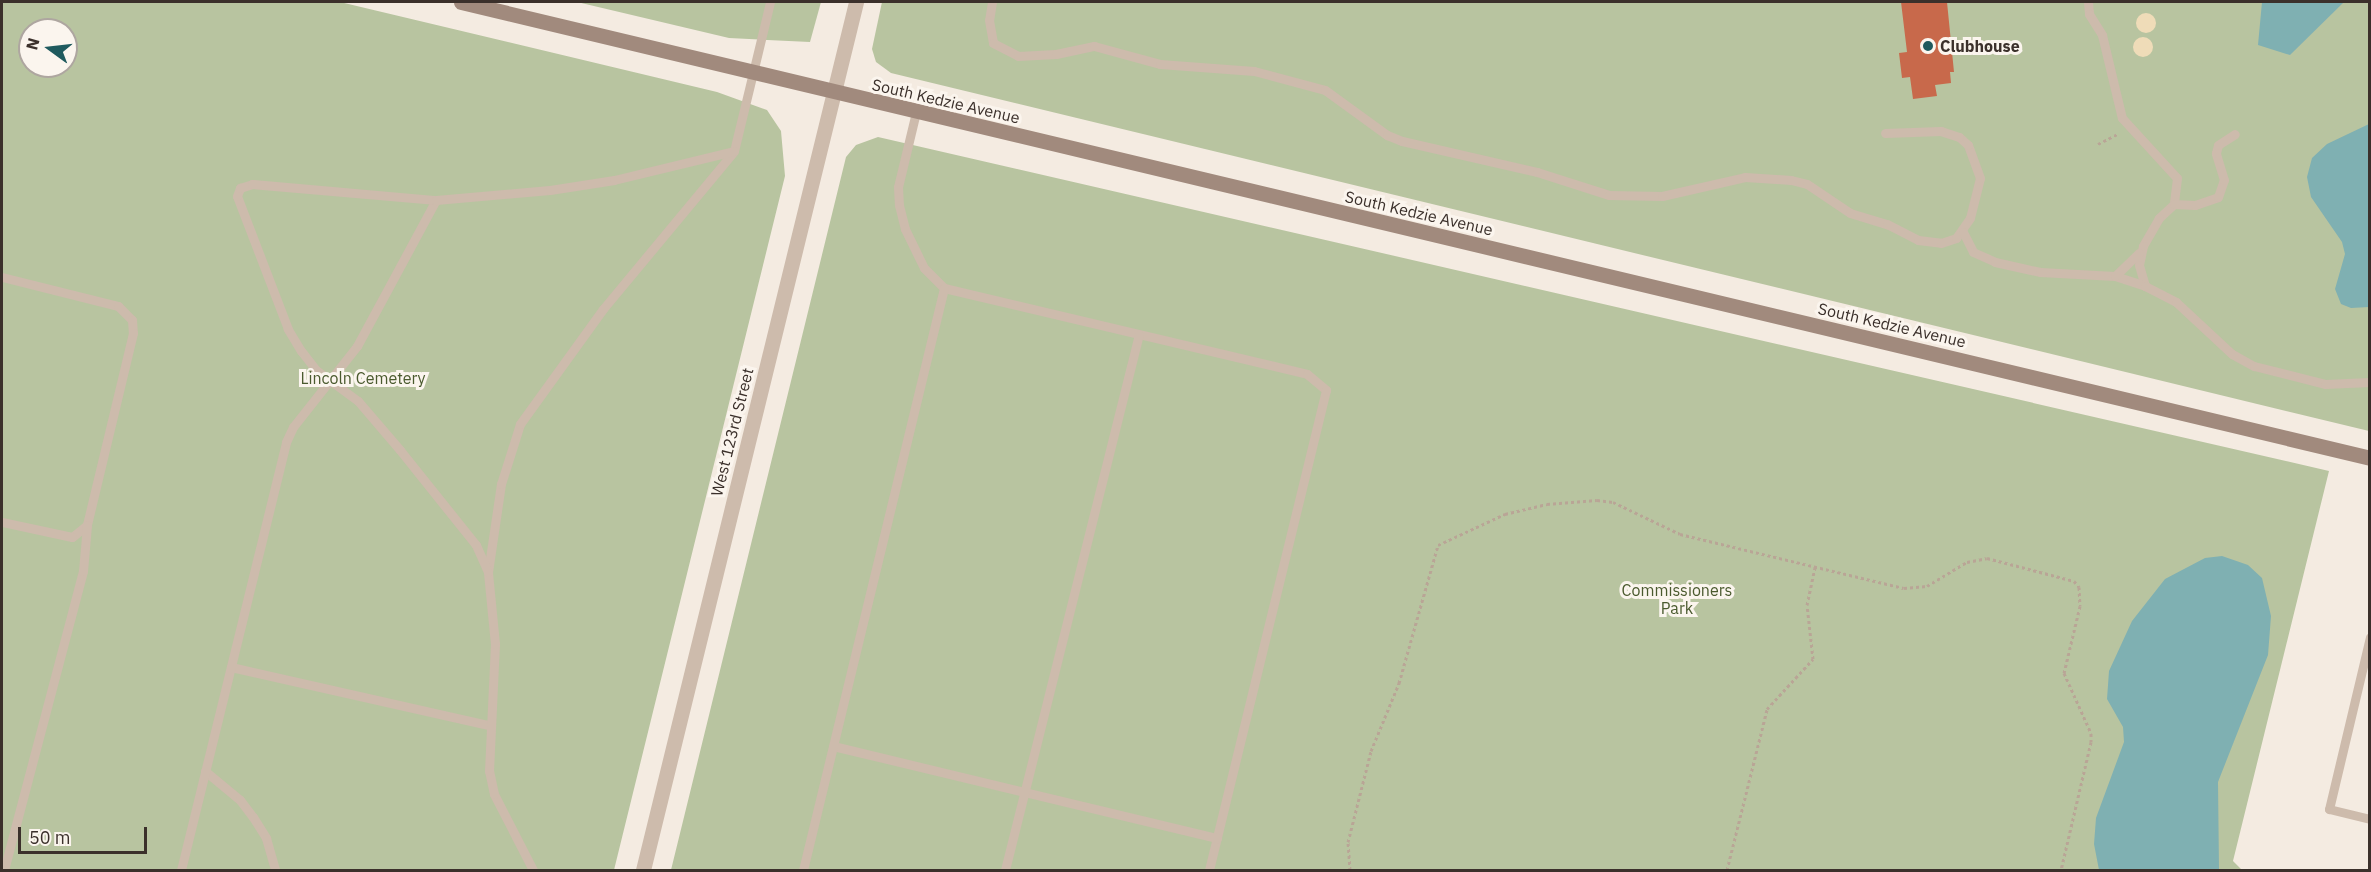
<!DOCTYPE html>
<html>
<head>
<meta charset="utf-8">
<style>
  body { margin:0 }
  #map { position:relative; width:2371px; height:872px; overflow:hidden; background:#f4ebe1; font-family:"IBM Plex Sans",sans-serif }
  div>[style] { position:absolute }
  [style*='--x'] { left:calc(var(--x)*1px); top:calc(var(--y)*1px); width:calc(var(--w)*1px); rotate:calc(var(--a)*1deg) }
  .green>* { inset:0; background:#b8c4a0 }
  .sand>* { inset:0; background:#efdcb8 }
  .round { border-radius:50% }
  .water>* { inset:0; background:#7fb0b2 }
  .building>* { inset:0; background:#c8694b }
  .path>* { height:3px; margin-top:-1.5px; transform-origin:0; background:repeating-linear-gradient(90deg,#b9a596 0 3px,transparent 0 6px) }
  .service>* { height:9px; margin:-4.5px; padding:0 4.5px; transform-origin:4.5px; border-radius:4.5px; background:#cdbbac }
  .tertiary>* { height:15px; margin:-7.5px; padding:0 7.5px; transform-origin:7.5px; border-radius:7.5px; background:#cdbbac }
  .secondary>* { height:15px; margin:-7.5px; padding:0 7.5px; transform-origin:7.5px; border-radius:7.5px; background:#a18a7d }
  .dots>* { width:16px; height:16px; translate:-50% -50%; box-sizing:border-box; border:3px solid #fbf5ee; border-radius:50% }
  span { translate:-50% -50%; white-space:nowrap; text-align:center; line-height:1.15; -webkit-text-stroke:6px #fbf5ee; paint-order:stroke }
  .poi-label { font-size:16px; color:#3b302b; font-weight:700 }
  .left { translate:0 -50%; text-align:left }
  .street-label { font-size:16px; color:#3b302b }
  .park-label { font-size:16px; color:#4a5a2e }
  .frame { position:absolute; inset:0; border:3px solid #3b302b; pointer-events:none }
  .north { position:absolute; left:18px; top:18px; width:60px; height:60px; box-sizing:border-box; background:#fbf5ee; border:2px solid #aea6a0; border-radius:50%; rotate:285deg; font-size:16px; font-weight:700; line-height:24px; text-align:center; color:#3b302b }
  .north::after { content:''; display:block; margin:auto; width:21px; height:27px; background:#1f5a5e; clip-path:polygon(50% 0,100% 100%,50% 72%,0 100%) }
  .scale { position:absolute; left:18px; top:827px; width:129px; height:27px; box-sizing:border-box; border:3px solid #3b302b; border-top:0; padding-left:8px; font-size:18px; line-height:21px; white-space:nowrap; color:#3b302b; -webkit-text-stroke:4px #fbf5ee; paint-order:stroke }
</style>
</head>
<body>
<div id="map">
  <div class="green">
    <div style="clip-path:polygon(evenodd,2px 2px,340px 2px,717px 92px,767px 110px,781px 131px,785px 176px,614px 870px,2px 870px,2px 2px,30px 30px,66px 30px,66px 66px,30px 66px,30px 30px)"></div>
    <div style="clip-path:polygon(577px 2px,821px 2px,810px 42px,729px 38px)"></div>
    <div style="clip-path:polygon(882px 2px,2369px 2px,2369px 431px,891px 73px,876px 62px,872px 49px)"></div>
    <div style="clip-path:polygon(878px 137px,2329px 471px,2233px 861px,2242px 870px,671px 870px,846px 157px,856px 145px)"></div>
  </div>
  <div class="sand">
    <div class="round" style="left:2136px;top:13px;width:20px;height:20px"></div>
    <div class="round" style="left:2133px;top:37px;width:20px;height:20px"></div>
  </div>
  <div class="water">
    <div style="clip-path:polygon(2262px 2px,2344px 2px,2290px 55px,2258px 45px)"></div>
    <div style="clip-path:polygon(2369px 124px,2369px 307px,2351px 308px,2341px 304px,2335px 289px,2345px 254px,2342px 242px,2311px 197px,2307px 177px,2312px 158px,2327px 144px)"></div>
    <div style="clip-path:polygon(2222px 556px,2248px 565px,2262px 578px,2271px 616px,2268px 655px,2218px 782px,2219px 870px,2099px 870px,2094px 844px,2096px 818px,2124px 742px,2123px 727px,2107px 699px,2109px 671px,2132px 621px,2165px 579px,2205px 558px)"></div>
  </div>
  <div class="building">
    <div style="clip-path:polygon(1901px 2px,1947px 2px,1954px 72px,1950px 72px,1951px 83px,1935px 85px,1937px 96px,1913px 99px,1910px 77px,1902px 78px,1899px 53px,1907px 52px)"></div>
  </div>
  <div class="path">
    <div style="--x:2098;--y:144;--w:22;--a:-27"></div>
    <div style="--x:1350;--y:870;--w:28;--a:-94"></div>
    <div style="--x:1348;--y:842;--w:94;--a:-75.8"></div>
    <div style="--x:1371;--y:751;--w:74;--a:-67.6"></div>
    <div style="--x:1399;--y:683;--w:143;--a:-74.2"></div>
    <div style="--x:1438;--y:545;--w:74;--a:-24.8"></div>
    <div style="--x:1505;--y:514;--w:43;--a:-13.4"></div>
    <div style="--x:1547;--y:504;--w:50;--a:-4.6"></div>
    <div style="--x:1597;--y:500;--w:16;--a:7"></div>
    <div style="--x:1613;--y:502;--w:74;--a:25.5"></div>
    <div style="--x:1680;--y:534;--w:230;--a:13.6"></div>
    <div style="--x:1904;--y:588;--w:23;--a:-5"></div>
    <div style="--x:1927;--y:586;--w:47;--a:-31"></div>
    <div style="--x:1967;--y:562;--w:20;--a:-11"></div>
    <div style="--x:1987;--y:558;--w:90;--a:14.8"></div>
    <div style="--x:2074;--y:581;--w:8;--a:50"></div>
    <div style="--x:2079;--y:587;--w:19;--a:87"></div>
    <div style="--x:2080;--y:606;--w:69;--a:103.4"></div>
    <div style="--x:2064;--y:673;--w:66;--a:65.8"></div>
    <div style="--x:2091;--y:733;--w:9;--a:90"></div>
    <div style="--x:2091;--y:742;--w:131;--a:103.2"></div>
    <div style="--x:1727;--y:870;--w:166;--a:-76"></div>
    <div style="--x:1767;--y:709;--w:68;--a:-47.4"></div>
    <div style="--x:1813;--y:659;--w:54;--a:-96.3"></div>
    <div style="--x:1807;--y:605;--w:40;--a:-78"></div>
  </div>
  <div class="service">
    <div style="--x:992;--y:2;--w:18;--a:99"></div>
    <div style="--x:989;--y:20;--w:23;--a:80"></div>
    <div style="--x:993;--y:43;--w:28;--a:27"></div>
    <div style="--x:1018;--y:56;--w:38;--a:-3"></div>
    <div style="--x:1056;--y:54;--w:39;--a:-12"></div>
    <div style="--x:1094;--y:46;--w:68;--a:15.3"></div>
    <div style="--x:1160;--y:64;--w:94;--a:4.3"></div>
    <div style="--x:1254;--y:71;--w:73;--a:15"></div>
    <div style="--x:1325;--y:90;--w:77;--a:36"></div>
    <div style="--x:1387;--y:135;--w:16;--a:22"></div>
    <div style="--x:1402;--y:141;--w:139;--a:12.9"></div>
    <div style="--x:1537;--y:172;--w:76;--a:17.7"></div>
    <div style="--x:1609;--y:195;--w:53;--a:1.1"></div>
    <div style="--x:1662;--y:196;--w:85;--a:-12.9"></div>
    <div style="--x:1745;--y:177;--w:46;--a:3.7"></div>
    <div style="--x:1791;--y:180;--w:16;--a:14"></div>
    <div style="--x:1807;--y:184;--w:52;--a:34"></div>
    <div style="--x:1850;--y:213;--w:39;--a:17"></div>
    <div style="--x:1887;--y:224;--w:35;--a:27"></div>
    <div style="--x:1918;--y:240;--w:23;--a:7"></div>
    <div style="--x:1941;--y:243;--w:16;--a:-18"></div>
    <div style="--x:1956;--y:238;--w:24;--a:-55"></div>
    <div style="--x:1970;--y:218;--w:41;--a:-76"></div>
    <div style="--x:1980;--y:178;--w:35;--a:-110"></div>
    <div style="--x:1968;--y:145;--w:12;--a:-138"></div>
    <div style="--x:1959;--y:137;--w:19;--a:-162"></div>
    <div style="--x:1941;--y:131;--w:56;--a:178"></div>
    <div style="--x:2088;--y:2;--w:12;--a:85"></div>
    <div style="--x:2089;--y:14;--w:25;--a:58"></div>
    <div style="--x:2102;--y:35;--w:85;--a:76.5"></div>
    <div style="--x:2122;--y:118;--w:81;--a:47.5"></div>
    <div style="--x:2177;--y:178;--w:26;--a:97"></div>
    <div style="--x:2174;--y:204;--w:21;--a:137"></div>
    <div style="--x:2159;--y:218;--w:32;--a:120"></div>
    <div style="--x:2143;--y:246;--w:19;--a:102"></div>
    <div style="--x:2139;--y:265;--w:22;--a:74"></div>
    <div style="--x:916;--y:112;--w:77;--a:103.5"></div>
    <div style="--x:898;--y:187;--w:18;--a:87"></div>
    <div style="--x:899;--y:205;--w:25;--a:76"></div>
    <div style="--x:905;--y:229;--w:43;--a:64"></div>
    <div style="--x:924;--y:268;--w:28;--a:45"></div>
    <div style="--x:944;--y:288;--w:373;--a:13.3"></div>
    <div style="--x:1307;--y:374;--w:25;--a:40"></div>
    <div style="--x:1326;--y:390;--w:494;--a:103.7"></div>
    <div style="--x:2174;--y:204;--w:21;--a:3"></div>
    <div style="--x:2195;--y:205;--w:24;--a:-19"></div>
    <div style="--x:2218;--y:197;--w:18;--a:-71"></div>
    <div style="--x:2224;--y:180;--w:28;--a:-107"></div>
    <div style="--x:2216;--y:153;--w:8;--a:-76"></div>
    <div style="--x:2218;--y:145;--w:20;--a:-33"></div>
    <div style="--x:1963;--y:232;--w:22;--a:63"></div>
    <div style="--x:1973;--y:252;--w:24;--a:24"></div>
    <div style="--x:1995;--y:262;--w:46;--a:12.5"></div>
    <div style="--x:2040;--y:272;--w:75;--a:3.1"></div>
    <div style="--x:2115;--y:276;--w:32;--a:18"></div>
    <div style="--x:2145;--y:286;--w:35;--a:27"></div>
    <div style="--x:2176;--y:302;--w:76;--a:42.9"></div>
    <div style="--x:2232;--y:354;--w:25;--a:29"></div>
    <div style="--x:2254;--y:366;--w:73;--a:14.2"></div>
    <div style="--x:2325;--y:384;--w:45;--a:-2.5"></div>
    <div style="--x:2115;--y:276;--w:33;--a:-44"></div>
    <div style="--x:2;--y:277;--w:120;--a:14"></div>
    <div style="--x:118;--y:306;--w:20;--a:45"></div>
    <div style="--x:132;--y:320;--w:13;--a:86"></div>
    <div style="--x:133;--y:333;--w:197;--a:103.5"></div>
    <div style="--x:87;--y:525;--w:19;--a:141"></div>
    <div style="--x:72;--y:537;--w:72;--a:-167.9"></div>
    <div style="--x:488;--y:572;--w:89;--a:-81.6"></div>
    <div style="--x:501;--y:484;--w:63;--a:-72.4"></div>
    <div style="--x:520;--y:424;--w:142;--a:-54.2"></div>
    <div style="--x:603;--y:309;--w:205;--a:-50.3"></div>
    <div style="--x:734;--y:151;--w:153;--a:-76.4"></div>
    <div style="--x:2370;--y:637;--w:177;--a:103.4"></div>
    <div style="--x:2329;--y:809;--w:42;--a:13.7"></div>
    <div style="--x:231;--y:667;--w:264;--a:12.7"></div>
    <div style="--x:833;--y:746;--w:395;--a:13.5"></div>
    <div style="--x:205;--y:771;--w:45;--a:39.6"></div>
    <div style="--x:240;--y:800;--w:21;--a:53"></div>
    <div style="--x:253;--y:817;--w:25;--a:58"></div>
    <div style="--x:266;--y:838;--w:33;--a:74"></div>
    <div style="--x:4;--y:870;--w:309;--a:-75.2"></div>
    <div style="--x:83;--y:571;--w:46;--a:-85"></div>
    <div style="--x:181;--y:870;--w:441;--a:-76.2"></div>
    <div style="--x:286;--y:442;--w:17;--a:-65"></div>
    <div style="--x:293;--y:427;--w:103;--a:-51.7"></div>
    <div style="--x:357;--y:346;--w:166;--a:-61.6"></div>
    <div style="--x:533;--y:870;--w:85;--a:-117.2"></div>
    <div style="--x:494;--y:794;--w:24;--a:-102"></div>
    <div style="--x:489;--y:771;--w:127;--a:-87.3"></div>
    <div style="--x:495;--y:644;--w:72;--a:-95.6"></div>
    <div style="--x:488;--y:572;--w:30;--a:-114"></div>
    <div style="--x:476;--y:545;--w:122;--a:-128.7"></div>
    <div style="--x:400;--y:450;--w:65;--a:-130.6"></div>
    <div style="--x:358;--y:401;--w:52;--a:-143.6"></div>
    <div style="--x:316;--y:370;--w:24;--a:-128"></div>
    <div style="--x:301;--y:351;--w:26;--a:-121"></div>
    <div style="--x:288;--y:329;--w:142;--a:-111"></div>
    <div style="--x:237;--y:196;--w:9;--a:-69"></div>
    <div style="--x:240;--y:188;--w:13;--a:-18"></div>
    <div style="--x:252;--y:184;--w:185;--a:5"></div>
    <div style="--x:436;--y:200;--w:114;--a:-5"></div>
    <div style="--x:550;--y:190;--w:65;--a:-8.9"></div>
    <div style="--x:614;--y:180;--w:123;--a:-13.6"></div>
    <div style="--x:803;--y:870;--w:599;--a:-76.38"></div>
    <div style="--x:1005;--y:870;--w:552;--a:-75.96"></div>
  </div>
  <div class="tertiary">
    <div style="--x:643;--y:870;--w:894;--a:-76.21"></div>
  </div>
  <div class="secondary">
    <div style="--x:461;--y:2;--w:1963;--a:13.43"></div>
  </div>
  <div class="dots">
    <div style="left:1928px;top:46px;background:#1f5a5e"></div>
  </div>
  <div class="poi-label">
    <span class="left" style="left:1940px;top:46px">Clubhouse</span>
  </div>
  <div class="street-label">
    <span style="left:946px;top:101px;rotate:13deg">South Kedzie Avenue</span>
    <span style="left:1419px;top:213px;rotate:13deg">South Kedzie Avenue</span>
    <span style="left:1892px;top:325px;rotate:13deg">South Kedzie Avenue</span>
    <span style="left:732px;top:432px;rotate:-76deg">West 123rd Street</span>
  </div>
  <div class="park-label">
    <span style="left:363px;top:378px">Lincoln Cemetery</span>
    <span style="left:1677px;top:599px">Commissioners<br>Park</span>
  </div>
  <div class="frame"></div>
  <div class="north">N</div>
  <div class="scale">50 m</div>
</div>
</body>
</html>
